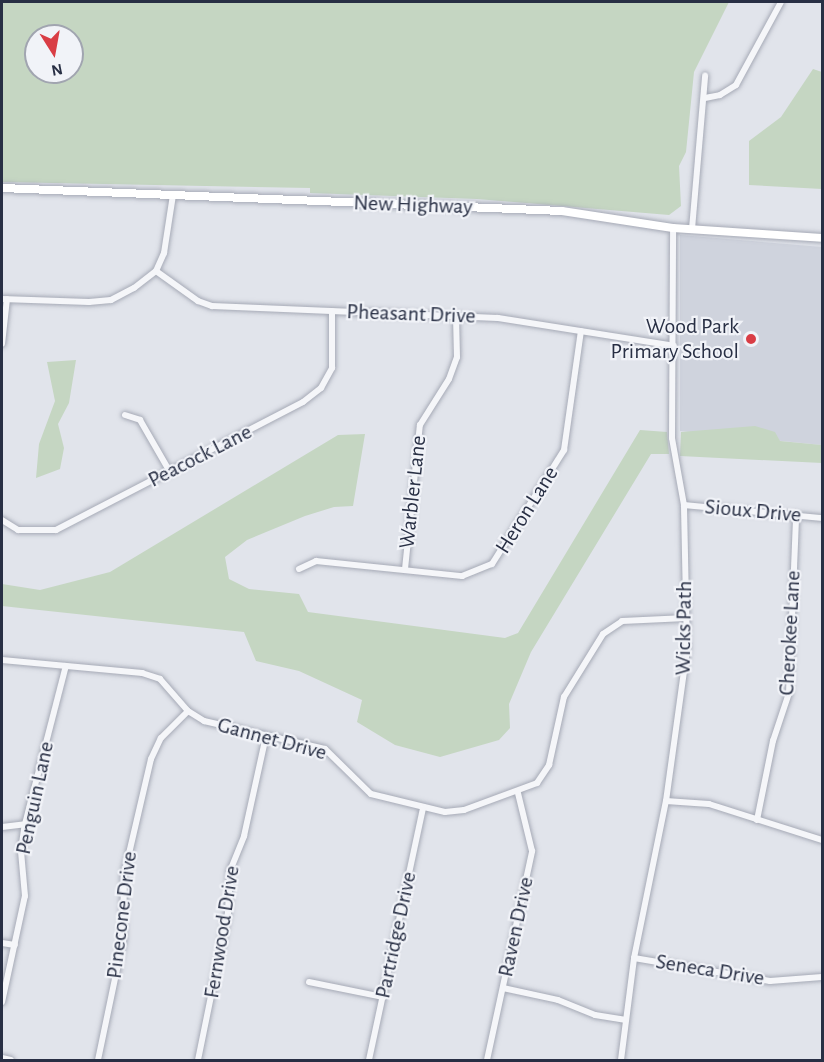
<!DOCTYPE html>
<html>
<head>
<meta charset="utf-8">
<style>
  body { margin:0 }
  #map { position:relative; width:824px; height:1062px; overflow:hidden; background:#e1e4eb; font-family:"Alegreya Sans",sans-serif }
  div>[style] { position:absolute }
  [style*='--x'] { left:calc(var(--x)*1px); top:calc(var(--y)*1px); width:calc(var(--w)*1px); rotate:calc(var(--a)*1deg) }
  .built>* { inset:0; background:#cfd3dd }
  .green>* { inset:0; background:#c5d6c2 }
  .roads { filter:drop-shadow(0 0 2px #a6aab6) drop-shadow(0 0 2px #a6aab6) }
  .street>* { height:6px; margin:-3px; padding:0 3px; transform-origin:3px; border-radius:3px; background:#f5f6f9 }
  .secondary>* { height:8px; margin:-4px; padding:0 4px; transform-origin:4px; border-radius:4px; background:#fff }
  .dots>* { width:16px; height:16px; translate:-50% -50%; box-sizing:border-box; border:3px solid #f1f3f8; border-radius:50% }
  span { translate:-50% -50%; white-space:nowrap; text-align:center; line-height:1.15; -webkit-text-stroke:4.5px #f1f3f8; paint-order:stroke }
  .street-label { font-size:22px; color:#282f44 }
  .poi-label { font-size:22px; color:#282f44 }
  .right { translate:-100% -50%; text-align:right }
  .frame { position:absolute; inset:0; border:3px solid #282f44; pointer-events:none }
  .north { position:absolute; left:24px; top:24px; width:60px; height:60px; box-sizing:border-box; background:#f1f3f8; border:2px solid #a1a5b0; border-radius:50%; rotate:169deg; font-size:16px; font-weight:700; line-height:24px; text-align:center; color:#282f44 }
  .north::after { content:''; display:block; margin:auto; width:21px; height:27px; background:#d93d45; clip-path:polygon(50% 0,100% 100%,50% 72%,0 100%) }
</style>
</head>
<body>
<div id="map">
  <div class="built">
    <div style="clip-path:polygon(680px 235px,822px 247px,822px 445px,680px 431px)"></div>
  </div>
  <div class="green">
    <div style="clip-path:polygon(evenodd,2px 2px,729px 2px,694px 72px,686px 152px,679px 166px,681px 206px,669px 215px,477px 199px,310px 193px,310px 188px,2px 182px,2px 2px,36px 36px,72px 36px,72px 72px,36px 72px,36px 36px)"></div>
    <div style="clip-path:polygon(813px 69px,822px 72px,822px 189px,749px 185px,749px 141px,781px 117px)"></div>
    <div style="clip-path:polygon(76px 360px,69px 403px,58px 424px,64px 448px,60px 469px,36px 478px,39px 444px,55px 401px,47px 362px)"></div>
    <div style="clip-path:polygon(755px 426px,775px 432px,780px 441px,822px 445px,822px 463px,680px 456px,681px 432px)"></div>
    <div style="clip-path:polygon(640px 430px,667px 432px,669px 454px,651px 454px,531px 652px,509px 704px,510px 728px,499px 740px,440px 757px,395px 745px,357px 722px,362px 700px,299px 671px,256px 661px,244px 632px,2px 606px,2px 584px,40px 590px,110px 572px,338px 435px,365px 434px,353px 506px,334px 507px,305px 516px,247px 540px,225px 557px,229px 579px,249px 589px,299px 594px,308px 612px,505px 638px,518px 633px)"></div>
  </div>
  <div class="roads">
    <div class="street">
      <div style="--x:705;--y:98;--w:15;--a:-11"></div>
      <div style="--x:720;--y:95;--w:19;--a:-32"></div>
      <div style="--x:736;--y:85;--w:94;--a:-61.5"></div>
      <div style="--x:692;--y:229;--w:154;--a:-85.1"></div>
      <div style="--x:156;--y:271;--w:52;--a:35.5"></div>
      <div style="--x:198;--y:301;--w:15;--a:20"></div>
      <div style="--x:212;--y:306;--w:286;--a:2.4"></div>
      <div style="--x:498;--y:318;--w:178;--a:9"></div>
      <div style="--x:2;--y:299;--w:87;--a:2"></div>
      <div style="--x:89;--y:302;--w:22;--a:-5"></div>
      <div style="--x:111;--y:300;--w:26;--a:-28"></div>
      <div style="--x:134;--y:288;--w:28;--a:-38"></div>
      <div style="--x:156;--y:271;--w:20;--a:-66"></div>
      <div style="--x:164;--y:253;--w:59;--a:-81.2"></div>
      <div style="--x:2;--y:344;--w:45;--a:-83.7"></div>
      <div style="--x:125;--y:415;--w:16;--a:18"></div>
      <div style="--x:140;--y:420;--w:60;--a:60"></div>
      <div style="--x:684;--y:505;--w:139;--a:5.4"></div>
      <div style="--x:2;--y:520;--w:19;--a:32"></div>
      <div style="--x:18;--y:530;--w:38;--a:0"></div>
      <div style="--x:56;--y:530;--w:278;--a:-27.4"></div>
      <div style="--x:303;--y:402;--w:23;--a:-38"></div>
      <div style="--x:321;--y:388;--w:23;--a:-61"></div>
      <div style="--x:332;--y:368;--w:57;--a:-90"></div>
      <div style="--x:299;--y:569;--w:19;--a:-25"></div>
      <div style="--x:316;--y:561;--w:147;--a:5.9"></div>
      <div style="--x:462;--y:576;--w:32;--a:-22"></div>
      <div style="--x:492;--y:564;--w:135;--a:-57.7"></div>
      <div style="--x:564;--y:450;--w:120;--a:-81.9"></div>
      <div style="--x:405;--y:569;--w:145;--a:-84.1"></div>
      <div style="--x:420;--y:425;--w:54;--a:-57.8"></div>
      <div style="--x:449;--y:379;--w:23;--a:-70"></div>
      <div style="--x:457;--y:357;--w:41;--a:-91.4"></div>
      <div style="--x:2;--y:660;--w:141;--a:5.3"></div>
      <div style="--x:142;--y:673;--w:19;--a:18"></div>
      <div style="--x:160;--y:679;--w:43;--a:48.8"></div>
      <div style="--x:188;--y:711;--w:19;--a:32"></div>
      <div style="--x:204;--y:721;--w:124;--a:13"></div>
      <div style="--x:325;--y:749;--w:64;--a:44.4"></div>
      <div style="--x:371;--y:794;--w:76;--a:13.7"></div>
      <div style="--x:445;--y:812;--w:19;--a:-6"></div>
      <div style="--x:464;--y:810;--w:78;--a:-20.3"></div>
      <div style="--x:537;--y:783;--w:22;--a:-56"></div>
      <div style="--x:549;--y:765;--w:70;--a:-77.6"></div>
      <div style="--x:564;--y:697;--w:74;--a:-58.2"></div>
      <div style="--x:603;--y:634;--w:23;--a:-34"></div>
      <div style="--x:622;--y:621;--w:64;--a:-2.7"></div>
      <div style="--x:666;--y:801;--w:43;--a:4"></div>
      <div style="--x:709;--y:804;--w:119;--a:17.7"></div>
      <div style="--x:757;--y:820;--w:81;--a:-78.6"></div>
      <div style="--x:773;--y:741;--w:51;--a:-71.6"></div>
      <div style="--x:789;--y:693;--w:178;--a:-87.7"></div>
      <div style="--x:2;--y:827;--w:23;--a:-7"></div>
      <div style="--x:2;--y:943;--w:13;--a:9"></div>
      <div style="--x:634;--y:958;--w:138;--a:9.6"></div>
      <div style="--x:770;--y:981;--w:52;--a:-4.4"></div>
      <div style="--x:309;--y:982;--w:76;--a:11.5"></div>
      <div style="--x:503;--y:988;--w:56;--a:12.3"></div>
      <div style="--x:558;--y:1000;--w:40;--a:22"></div>
      <div style="--x:595;--y:1015;--w:30;--a:9"></div>
      <div style="--x:2;--y:1002;--w:108;--a:-77.8"></div>
      <div style="--x:25;--y:896;--w:45;--a:-95.1"></div>
      <div style="--x:21;--y:851;--w:27;--a:-82"></div>
      <div style="--x:25;--y:824;--w:163;--a:-75.5"></div>
      <div style="--x:2;--y:1058;--w:9;--a:13"></div>
      <div style="--x:98;--y:1060;--w:123;--a:-78.2"></div>
      <div style="--x:123;--y:940;--w:65;--a:-89.1"></div>
      <div style="--x:124;--y:875;--w:119;--a:-76.9"></div>
      <div style="--x:151;--y:759;--w:23;--a:-65"></div>
      <div style="--x:161;--y:738;--w:38;--a:-45"></div>
      <div style="--x:198;--y:1060;--w:151;--a:-78.5"></div>
      <div style="--x:228;--y:912;--w:41;--a:-87.2"></div>
      <div style="--x:230;--y:871;--w:38;--a:-68"></div>
      <div style="--x:244;--y:836;--w:102;--a:-77.6"></div>
      <div style="--x:369;--y:1060;--w:257;--a:-77.9"></div>
      <div style="--x:487;--y:1060;--w:214;--a:-77.8"></div>
      <div style="--x:532;--y:851;--w:60;--a:-103.6"></div>
      <div style="--x:621;--y:1060;--w:103;--a:-82.7"></div>
      <div style="--x:634;--y:958;--w:160;--a:-78.5"></div>
      <div style="--x:666;--y:801;--w:152;--a:-82.1"></div>
      <div style="--x:687;--y:650;--w:145;--a:-91.2"></div>
      <div style="--x:684;--y:505;--w:68;--a:-100.2"></div>
      <div style="--x:672;--y:438;--w:210;--a:-89.7"></div>
    </div>
    <div class="secondary">
      <div style="--x:2;--y:188;--w:560;--a:2.35"></div>
      <div style="--x:562;--y:211;--w:112;--a:8.7"></div>
      <div style="--x:673;--y:228;--w:149;--a:3.8"></div>
    </div>
  </div>
  <div class="dots">
    <div style="left:751px;top:339px;background:#d93d45"></div>
  </div>
  <div class="street-label">
    <span style="left:413px;top:205px;rotate:2deg">New Highway</span>
    <span style="left:411px;top:314px;rotate:2deg">Pheasant Drive</span>
    <span style="left:200px;top:456px;rotate:-27deg">Peacock Lane</span>
    <span style="left:413px;top:492px;rotate:-84deg">Warbler Lane</span>
    <span style="left:527px;top:510px;rotate:-58deg">Heron Lane</span>
    <span style="left:753px;top:511px;rotate:5deg">Sioux Drive</span>
    <span style="left:684px;top:628px;rotate:-89deg">Wicks Path</span>
    <span style="left:790px;top:633px;rotate:-87deg">Cherokee Lane</span>
    <span style="left:272px;top:739px;rotate:15deg">Gannet Drive</span>
    <span style="left:35px;top:798px;rotate:-78deg">Penguin Lane</span>
    <span style="left:122px;top:915px;rotate:-83deg">Pinecone Drive</span>
    <span style="left:516px;top:927px;rotate:-78deg">Raven Drive</span>
    <span style="left:222px;top:932px;rotate:-81deg">Fernwood Drive</span>
    <span style="left:396px;top:935px;rotate:-78deg">Partridge Drive</span>
    <span style="left:710px;top:970px;rotate:9deg">Seneca Drive</span>
  </div>
  <div class="poi-label">
    <span class="right" style="left:739px;top:339px">Wood Park<br>Primary School</span>
  </div>
  <div class="frame"></div>
  <div class="north">N</div>
</div>
</body>
</html>
